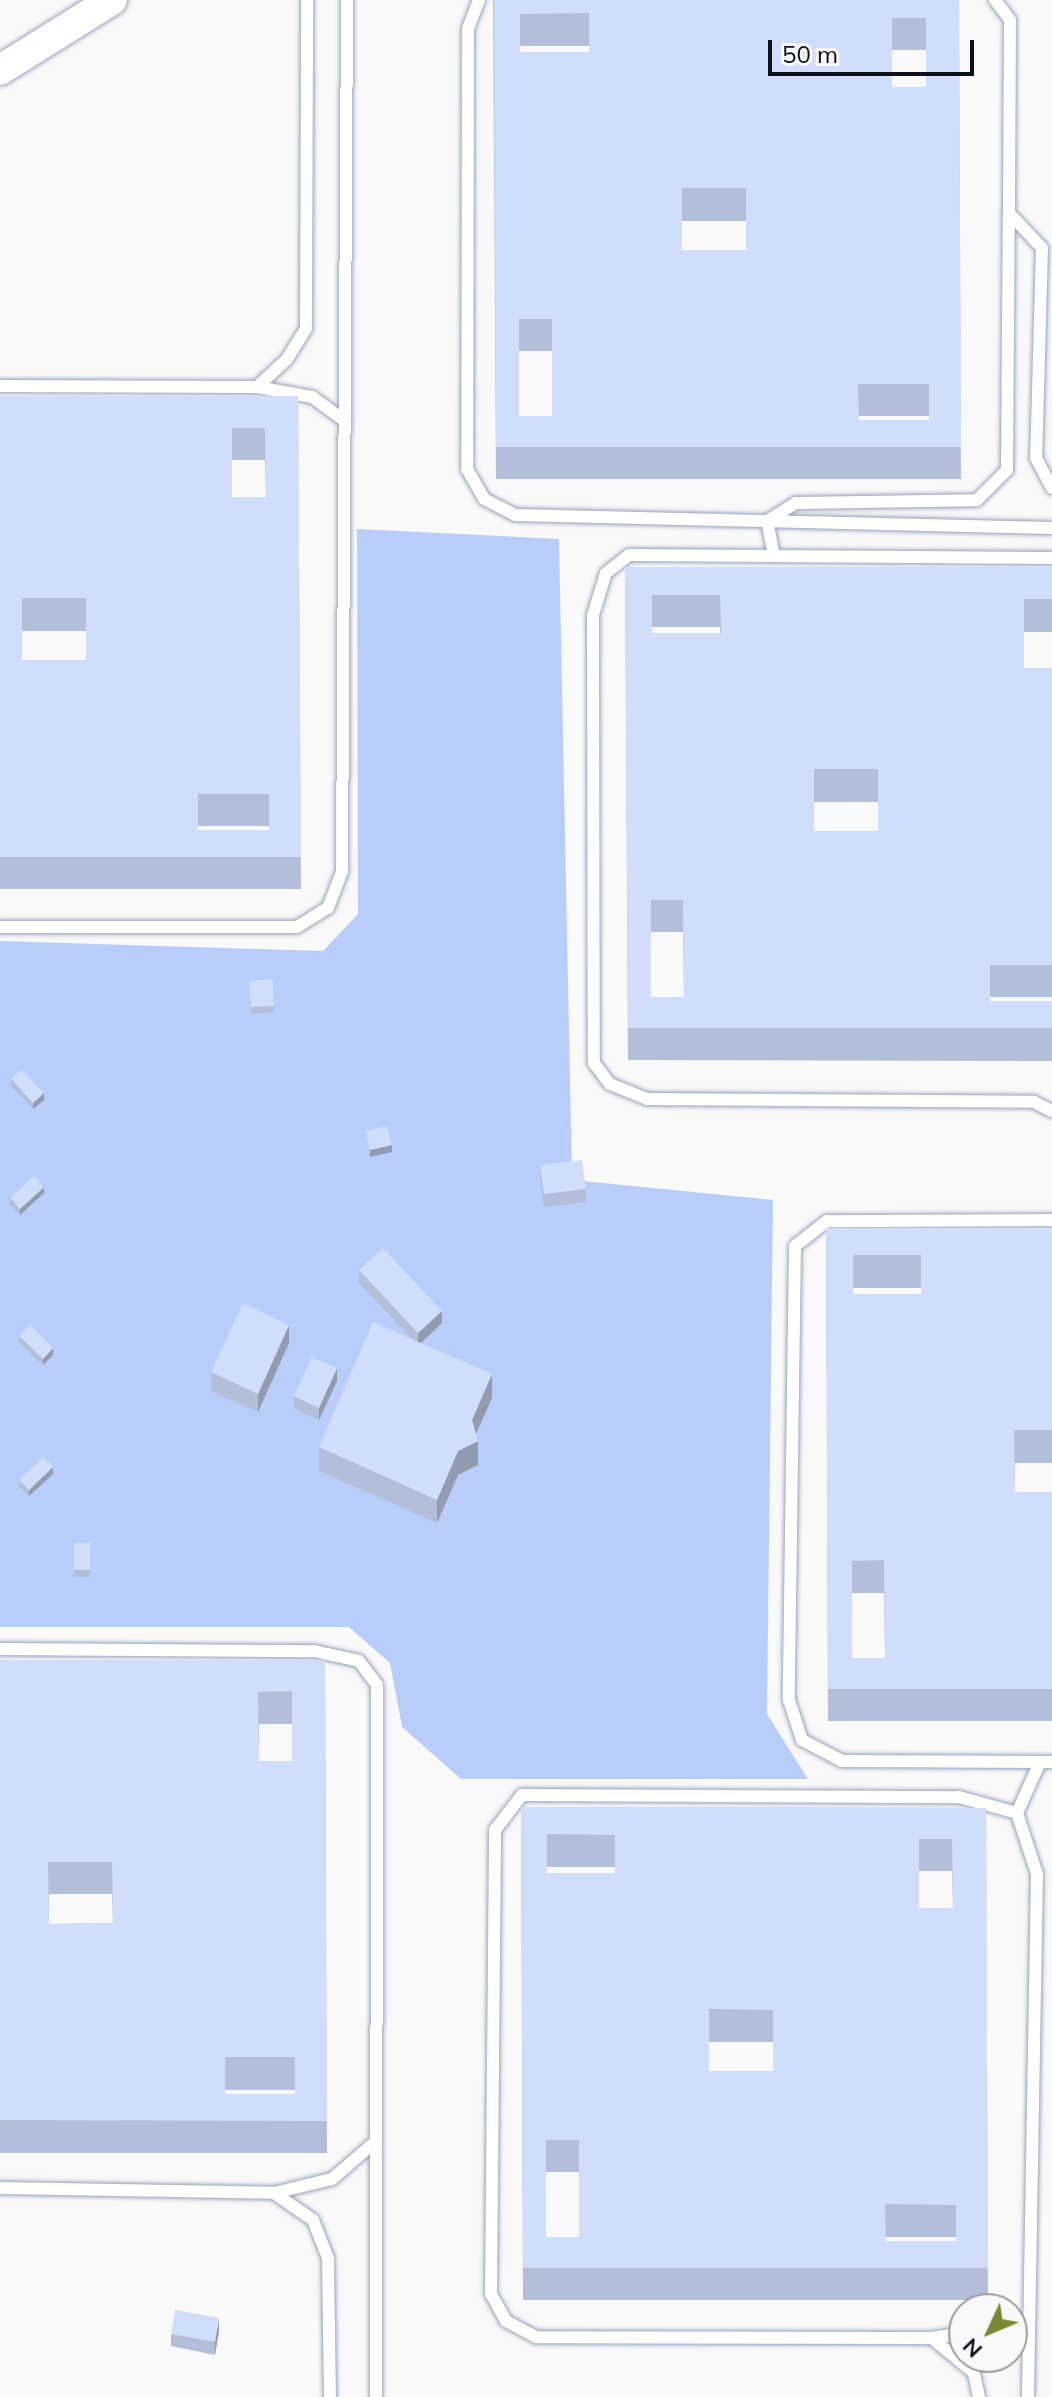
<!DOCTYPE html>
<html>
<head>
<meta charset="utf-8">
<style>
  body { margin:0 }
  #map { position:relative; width:1052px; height:2397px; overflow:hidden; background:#f9f9f9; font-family:Mulish,sans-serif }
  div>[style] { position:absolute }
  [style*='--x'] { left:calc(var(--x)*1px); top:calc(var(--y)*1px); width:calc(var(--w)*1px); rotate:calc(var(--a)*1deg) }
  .green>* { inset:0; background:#b8cdf9 }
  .roads { filter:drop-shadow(0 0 2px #96a3be) drop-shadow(0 0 2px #96a3be) }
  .service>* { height:12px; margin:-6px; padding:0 6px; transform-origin:6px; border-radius:6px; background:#fff }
  .tertiary>* { height:30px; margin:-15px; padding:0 15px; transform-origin:15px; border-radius:15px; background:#fff }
  .wall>* { inset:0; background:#b3bfd8 }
  .shaded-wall>* { inset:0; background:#929bb0 }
  .building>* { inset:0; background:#d0defb }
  span { translate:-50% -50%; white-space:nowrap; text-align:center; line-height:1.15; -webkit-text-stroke:7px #f9f9f9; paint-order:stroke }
  .north { position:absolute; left:948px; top:2293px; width:80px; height:80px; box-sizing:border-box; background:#f9f9f9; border:2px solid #9a9c9f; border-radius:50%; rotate:226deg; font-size:22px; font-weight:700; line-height:32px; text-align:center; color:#0c1019 }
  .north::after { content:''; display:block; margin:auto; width:28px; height:36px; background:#7c8633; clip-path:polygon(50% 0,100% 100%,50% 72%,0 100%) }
  .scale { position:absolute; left:768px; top:40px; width:206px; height:36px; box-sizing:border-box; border:4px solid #0c1019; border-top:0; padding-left:10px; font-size:24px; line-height:28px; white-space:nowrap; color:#0c1019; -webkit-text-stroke:6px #f9f9f9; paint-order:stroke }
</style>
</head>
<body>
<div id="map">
  <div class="green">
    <div style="clip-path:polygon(357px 529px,559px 539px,572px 1180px,773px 1200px,767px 1714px,808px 1779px,461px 1779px,402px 1727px,390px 1663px,349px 1627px,0 1627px,0 941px,323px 951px,358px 914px)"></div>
  </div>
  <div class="roads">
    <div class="service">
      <div style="--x:479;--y:0;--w:30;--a:111"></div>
      <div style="--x:468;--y:28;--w:441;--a:90.1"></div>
      <div style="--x:467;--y:469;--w:34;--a:60"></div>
      <div style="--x:484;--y:499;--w:36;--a:27"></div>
      <div style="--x:516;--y:515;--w:536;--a:1.39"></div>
      <div style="--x:995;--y:0;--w:25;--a:53"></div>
      <div style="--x:1010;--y:20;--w:193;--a:90.3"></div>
      <div style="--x:1009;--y:213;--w:48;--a:46.7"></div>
      <div style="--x:1042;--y:248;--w:210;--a:91.6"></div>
      <div style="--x:1036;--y:458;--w:34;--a:62"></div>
      <div style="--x:0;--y:386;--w:257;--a:0.2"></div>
      <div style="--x:257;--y:387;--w:41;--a:-43"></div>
      <div style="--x:287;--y:359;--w:36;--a:-58"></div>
      <div style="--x:306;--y:328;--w:328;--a:-89.8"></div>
      <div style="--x:257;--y:387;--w:56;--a:10.3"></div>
      <div style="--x:312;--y:397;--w:41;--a:36"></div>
      <div style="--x:774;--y:556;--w:36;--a:-101"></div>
      <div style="--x:767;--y:521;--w:34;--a:-32"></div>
      <div style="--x:796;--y:503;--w:181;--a:-0.9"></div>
      <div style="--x:977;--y:500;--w:42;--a:-45"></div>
      <div style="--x:1007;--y:470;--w:257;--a:-89.6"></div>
      <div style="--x:1052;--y:558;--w:423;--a:-179.6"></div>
      <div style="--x:629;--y:555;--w:29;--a:142"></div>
      <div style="--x:606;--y:573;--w:44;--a:107.2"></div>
      <div style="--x:593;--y:615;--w:448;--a:89.9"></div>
      <div style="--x:594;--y:1063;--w:26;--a:53"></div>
      <div style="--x:610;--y:1084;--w:40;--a:22"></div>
      <div style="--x:647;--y:1099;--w:387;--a:0.4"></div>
      <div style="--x:1034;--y:1102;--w:20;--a:27"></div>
      <div style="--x:0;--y:927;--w:297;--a:0"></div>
      <div style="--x:297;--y:927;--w:36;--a:-32"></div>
      <div style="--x:328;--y:908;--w:40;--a:-69"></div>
      <div style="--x:342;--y:871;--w:871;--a:-89.67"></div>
      <div style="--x:1052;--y:1220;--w:225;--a:179.7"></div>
      <div style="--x:827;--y:1221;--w:41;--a:142"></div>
      <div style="--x:795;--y:1246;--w:454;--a:90.8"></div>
      <div style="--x:789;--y:1700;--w:42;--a:72"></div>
      <div style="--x:802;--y:1740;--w:45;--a:27.7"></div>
      <div style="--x:842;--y:1761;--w:210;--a:0.3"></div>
      <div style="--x:0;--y:1649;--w:314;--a:0.4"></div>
      <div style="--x:314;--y:1651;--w:46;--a:12.5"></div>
      <div style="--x:359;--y:1661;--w:30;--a:53"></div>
      <div style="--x:377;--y:1685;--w:712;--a:90.08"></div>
      <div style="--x:1017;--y:1813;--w:56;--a:-65.7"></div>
      <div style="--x:0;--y:2188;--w:274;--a:1"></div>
      <div style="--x:274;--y:2193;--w:47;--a:34.7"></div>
      <div style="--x:313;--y:2220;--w:41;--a:68.5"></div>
      <div style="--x:328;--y:2258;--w:139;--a:89.2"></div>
      <div style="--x:274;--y:2193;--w:60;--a:-13.6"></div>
      <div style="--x:332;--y:2179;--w:58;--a:-40.8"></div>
      <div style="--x:932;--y:2338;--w:32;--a:-9"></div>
      <div style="--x:979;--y:2397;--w:25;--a:-102"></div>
      <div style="--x:974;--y:2373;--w:55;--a:-140.2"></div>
      <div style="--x:932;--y:2338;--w:396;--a:-179.9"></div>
      <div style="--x:536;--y:2337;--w:34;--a:-152"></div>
      <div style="--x:506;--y:2321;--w:31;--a:-119"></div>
      <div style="--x:491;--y:2294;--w:464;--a:-89.5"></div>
      <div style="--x:495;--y:1830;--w:44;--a:-52.4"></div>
      <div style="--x:522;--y:1795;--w:437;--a:0.3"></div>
      <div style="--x:959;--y:1797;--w:60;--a:15.4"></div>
      <div style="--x:1017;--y:1813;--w:64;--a:71.8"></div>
      <div style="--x:1037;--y:1874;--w:523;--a:90.99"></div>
    </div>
    <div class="tertiary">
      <div style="--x:0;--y:70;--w:132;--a:-32"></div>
    </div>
  </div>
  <div class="wall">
    <div style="clip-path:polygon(evenodd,493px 0,959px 0,961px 479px,496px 479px,493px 0,520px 46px,589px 46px,589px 52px,520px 52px,520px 46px,493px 0,892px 50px,926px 50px,926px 87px,892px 87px,892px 50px,493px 0,682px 221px,746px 221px,746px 250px,682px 250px,682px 221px,493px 0,519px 351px,552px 351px,552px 416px,519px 416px,519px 351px,493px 0,858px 416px,929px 416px,929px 420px,859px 420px,858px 416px)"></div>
    <div style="clip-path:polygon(evenodd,0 396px,298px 396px,301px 889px,0 889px,0 396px,232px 460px,265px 460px,266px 497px,232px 497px,232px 460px,0 396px,22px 631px,86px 631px,86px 660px,22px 660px,22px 631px,0 396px,198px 826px,269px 826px,269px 830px,198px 830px,198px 826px)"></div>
    <div style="clip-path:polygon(evenodd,625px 567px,1052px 567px,1052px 632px,1024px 632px,1024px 668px,1052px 668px,1052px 997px,990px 997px,990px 1001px,1052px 1001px,1052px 1061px,628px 1060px,625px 567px,652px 627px,720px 627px,720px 633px,652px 633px,652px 627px,625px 567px,814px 802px,878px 802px,878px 831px,814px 831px,814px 802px,625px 567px,651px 932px,683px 932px,684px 997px,651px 997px,651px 932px)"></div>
    <div style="clip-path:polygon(273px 979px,274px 1012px,251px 1014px,249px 981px)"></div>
    <div style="clip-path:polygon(11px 1079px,44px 1100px,33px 1109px,11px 1086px)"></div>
    <div style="clip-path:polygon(540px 1165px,586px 1189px,586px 1202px,544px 1207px,540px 1178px)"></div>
    <div style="clip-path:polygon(44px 1193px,20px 1215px,10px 1204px,10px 1198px)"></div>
    <div style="clip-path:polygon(evenodd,826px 1228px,1052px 1228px,1052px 1463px,1015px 1463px,1015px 1492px,1052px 1492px,1052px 1721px,828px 1721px,826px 1228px,853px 1288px,921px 1288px,921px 1294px,853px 1294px,853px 1288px,826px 1228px,852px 1593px,884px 1593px,885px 1658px,852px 1658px,852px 1593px)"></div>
    <div style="clip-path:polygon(359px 1270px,442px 1323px,421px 1343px,492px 1398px,476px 1434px,478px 1465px,458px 1475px,437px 1523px,319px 1471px,319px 1447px,412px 1339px,359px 1283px)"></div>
    <div style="clip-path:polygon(19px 1336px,53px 1355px,43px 1365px,19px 1342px)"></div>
    <div style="clip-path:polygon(289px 1343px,258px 1412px,211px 1391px,211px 1372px)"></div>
    <div style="clip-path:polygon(337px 1381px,319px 1420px,294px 1408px,294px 1396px)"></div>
    <div style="clip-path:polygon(53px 1474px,29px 1496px,19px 1486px,19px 1480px)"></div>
    <div style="clip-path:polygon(74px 1543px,90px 1543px,90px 1577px,74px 1577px)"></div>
    <div style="clip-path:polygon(evenodd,0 1660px,325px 1660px,327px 2153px,0 2153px,0 1660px,259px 1724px,292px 1724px,292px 1761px,259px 1761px,259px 1724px,0 1660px,49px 1894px,112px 1894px,113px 1923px,49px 1924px,49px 1894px,0 1660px,225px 2090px,295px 2090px,295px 2094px,225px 2094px,225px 2090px)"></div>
    <div style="clip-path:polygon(evenodd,521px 1807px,986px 1808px,988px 2300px,523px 2300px,521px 1807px,547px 1867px,615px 1867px,615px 1873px,547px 1873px,547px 1867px,521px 1807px,919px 1871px,952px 1871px,953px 1908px,919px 1908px,919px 1871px,521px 1807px,709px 2042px,773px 2042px,773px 2071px,709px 2071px,709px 2042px,521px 1807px,546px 2172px,579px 2172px,579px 2237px,546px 2237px,546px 2172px,521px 1807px,886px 2237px,956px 2237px,956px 2241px,886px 2241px,886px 2237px)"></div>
    <div style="clip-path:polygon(219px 2331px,215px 2355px,171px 2346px,171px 2334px)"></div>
  </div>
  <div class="shaded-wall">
    <div style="clip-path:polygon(44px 1093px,44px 1100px,33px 1109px,33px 1103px)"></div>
    <div style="clip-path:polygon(392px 1145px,392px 1152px,370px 1157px,370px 1150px)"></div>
    <div style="clip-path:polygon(44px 1187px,44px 1193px,20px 1215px,20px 1209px)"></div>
    <div style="clip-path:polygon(442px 1311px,442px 1323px,418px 1346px,418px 1333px)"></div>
    <div style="clip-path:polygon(289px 1325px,289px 1343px,258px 1412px,258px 1394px)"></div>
    <div style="clip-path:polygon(53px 1348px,53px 1355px,43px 1365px,43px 1359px)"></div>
    <div style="clip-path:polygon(337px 1368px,337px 1381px,319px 1420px,319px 1408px)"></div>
    <div style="clip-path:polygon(492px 1374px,492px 1398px,472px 1443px,472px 1420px)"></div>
    <div style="clip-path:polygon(478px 1441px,478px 1465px,458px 1475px,437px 1523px,437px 1500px,458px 1451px)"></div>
    <div style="clip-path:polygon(53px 1467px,53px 1474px,29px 1496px,29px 1490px)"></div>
    <div style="clip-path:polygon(219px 2318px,219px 2331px,215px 2355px,215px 2342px)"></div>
  </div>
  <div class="building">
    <div style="clip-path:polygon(evenodd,494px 0,959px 0,961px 447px,496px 447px,494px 0,589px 13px,589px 52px,520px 52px,520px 14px,589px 13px,494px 0,892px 18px,926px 18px,926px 87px,892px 87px,892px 18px,494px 0,682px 188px,746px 188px,746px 250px,682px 250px,682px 188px,494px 0,519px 319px,552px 319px,552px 416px,519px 416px,519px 319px,494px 0,858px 384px,929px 384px,929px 420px,859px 420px,858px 384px)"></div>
    <div style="clip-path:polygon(evenodd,0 396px,298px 396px,301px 857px,0 857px,0 396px,232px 428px,265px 428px,266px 497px,232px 497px,232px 428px,0 396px,22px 598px,86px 598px,86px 660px,22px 660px,22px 598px,0 396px,198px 794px,269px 794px,269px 830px,198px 830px,198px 794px)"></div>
    <div style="clip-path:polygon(evenodd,625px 567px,1052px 567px,1052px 599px,1024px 599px,1024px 668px,1052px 668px,1052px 965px,990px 965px,990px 1001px,1052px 1001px,1052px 1028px,628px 1028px,625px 567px,652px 595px,720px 595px,721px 633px,652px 633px,652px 595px,625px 567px,814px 769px,878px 769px,878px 831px,814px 831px,814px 769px,625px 567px,651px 900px,683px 900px,684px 997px,651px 997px,651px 900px)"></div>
    <div style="clip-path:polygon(273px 979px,274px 1006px,251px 1007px,249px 981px)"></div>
    <div style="clip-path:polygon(22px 1070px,44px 1093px,33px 1103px,11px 1079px)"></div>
    <div style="clip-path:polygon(387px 1126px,392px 1145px,370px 1150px,366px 1131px)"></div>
    <div style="clip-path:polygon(582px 1160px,586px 1189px,544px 1194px,540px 1165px)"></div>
    <div style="clip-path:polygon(34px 1176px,44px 1187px,20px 1209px,10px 1198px)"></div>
    <div style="clip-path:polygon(evenodd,826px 1228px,1052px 1228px,1052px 1430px,1014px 1430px,1015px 1492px,1052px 1492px,1052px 1689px,828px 1689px,826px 1228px,853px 1255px,921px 1255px,921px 1294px,853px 1294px,853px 1255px,826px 1228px,884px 1560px,885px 1658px,852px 1658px,852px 1561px,884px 1560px)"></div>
    <div style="clip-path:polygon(383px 1248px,442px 1311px,418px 1333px,359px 1270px)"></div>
    <div style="clip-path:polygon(243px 1303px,289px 1325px,258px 1394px,211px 1372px)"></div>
    <div style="clip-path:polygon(373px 1322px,492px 1374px,472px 1420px,478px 1441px,458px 1451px,437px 1500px,319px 1447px)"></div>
    <div style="clip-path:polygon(30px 1325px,53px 1348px,43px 1359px,19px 1336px)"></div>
    <div style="clip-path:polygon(312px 1357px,337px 1368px,319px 1408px,294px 1396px)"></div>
    <div style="clip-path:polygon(43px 1457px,53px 1467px,29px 1490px,19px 1480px)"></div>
    <div style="clip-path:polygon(74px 1543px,90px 1543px,90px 1570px,74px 1570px)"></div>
    <div style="clip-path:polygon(evenodd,0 1660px,325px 1660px,327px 2121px,0 2120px,0 1660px,292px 1691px,292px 1761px,259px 1761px,258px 1692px,292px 1691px,0 1660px,48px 1862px,112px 1862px,113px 1923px,49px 1924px,48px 1862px,0 1660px,225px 2057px,295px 2057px,295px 2094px,225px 2094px,225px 2057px)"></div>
    <div style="clip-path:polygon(evenodd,521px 1807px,986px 1808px,988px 2268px,523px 2268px,521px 1807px,547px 1834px,615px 1835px,615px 1873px,547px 1873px,547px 1834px,521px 1807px,919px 1839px,952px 1839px,953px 1908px,919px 1908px,919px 1839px,521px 1807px,709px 2009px,773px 2010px,773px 2071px,709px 2071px,709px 2009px,521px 1807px,546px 2140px,579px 2140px,579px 2237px,546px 2237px,546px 2140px,521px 1807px,885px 2204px,956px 2205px,956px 2241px,886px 2241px,885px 2204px)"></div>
    <div style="clip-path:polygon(175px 2310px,219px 2318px,215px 2342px,171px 2334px)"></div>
  </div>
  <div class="north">N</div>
  <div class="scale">50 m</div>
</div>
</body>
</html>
